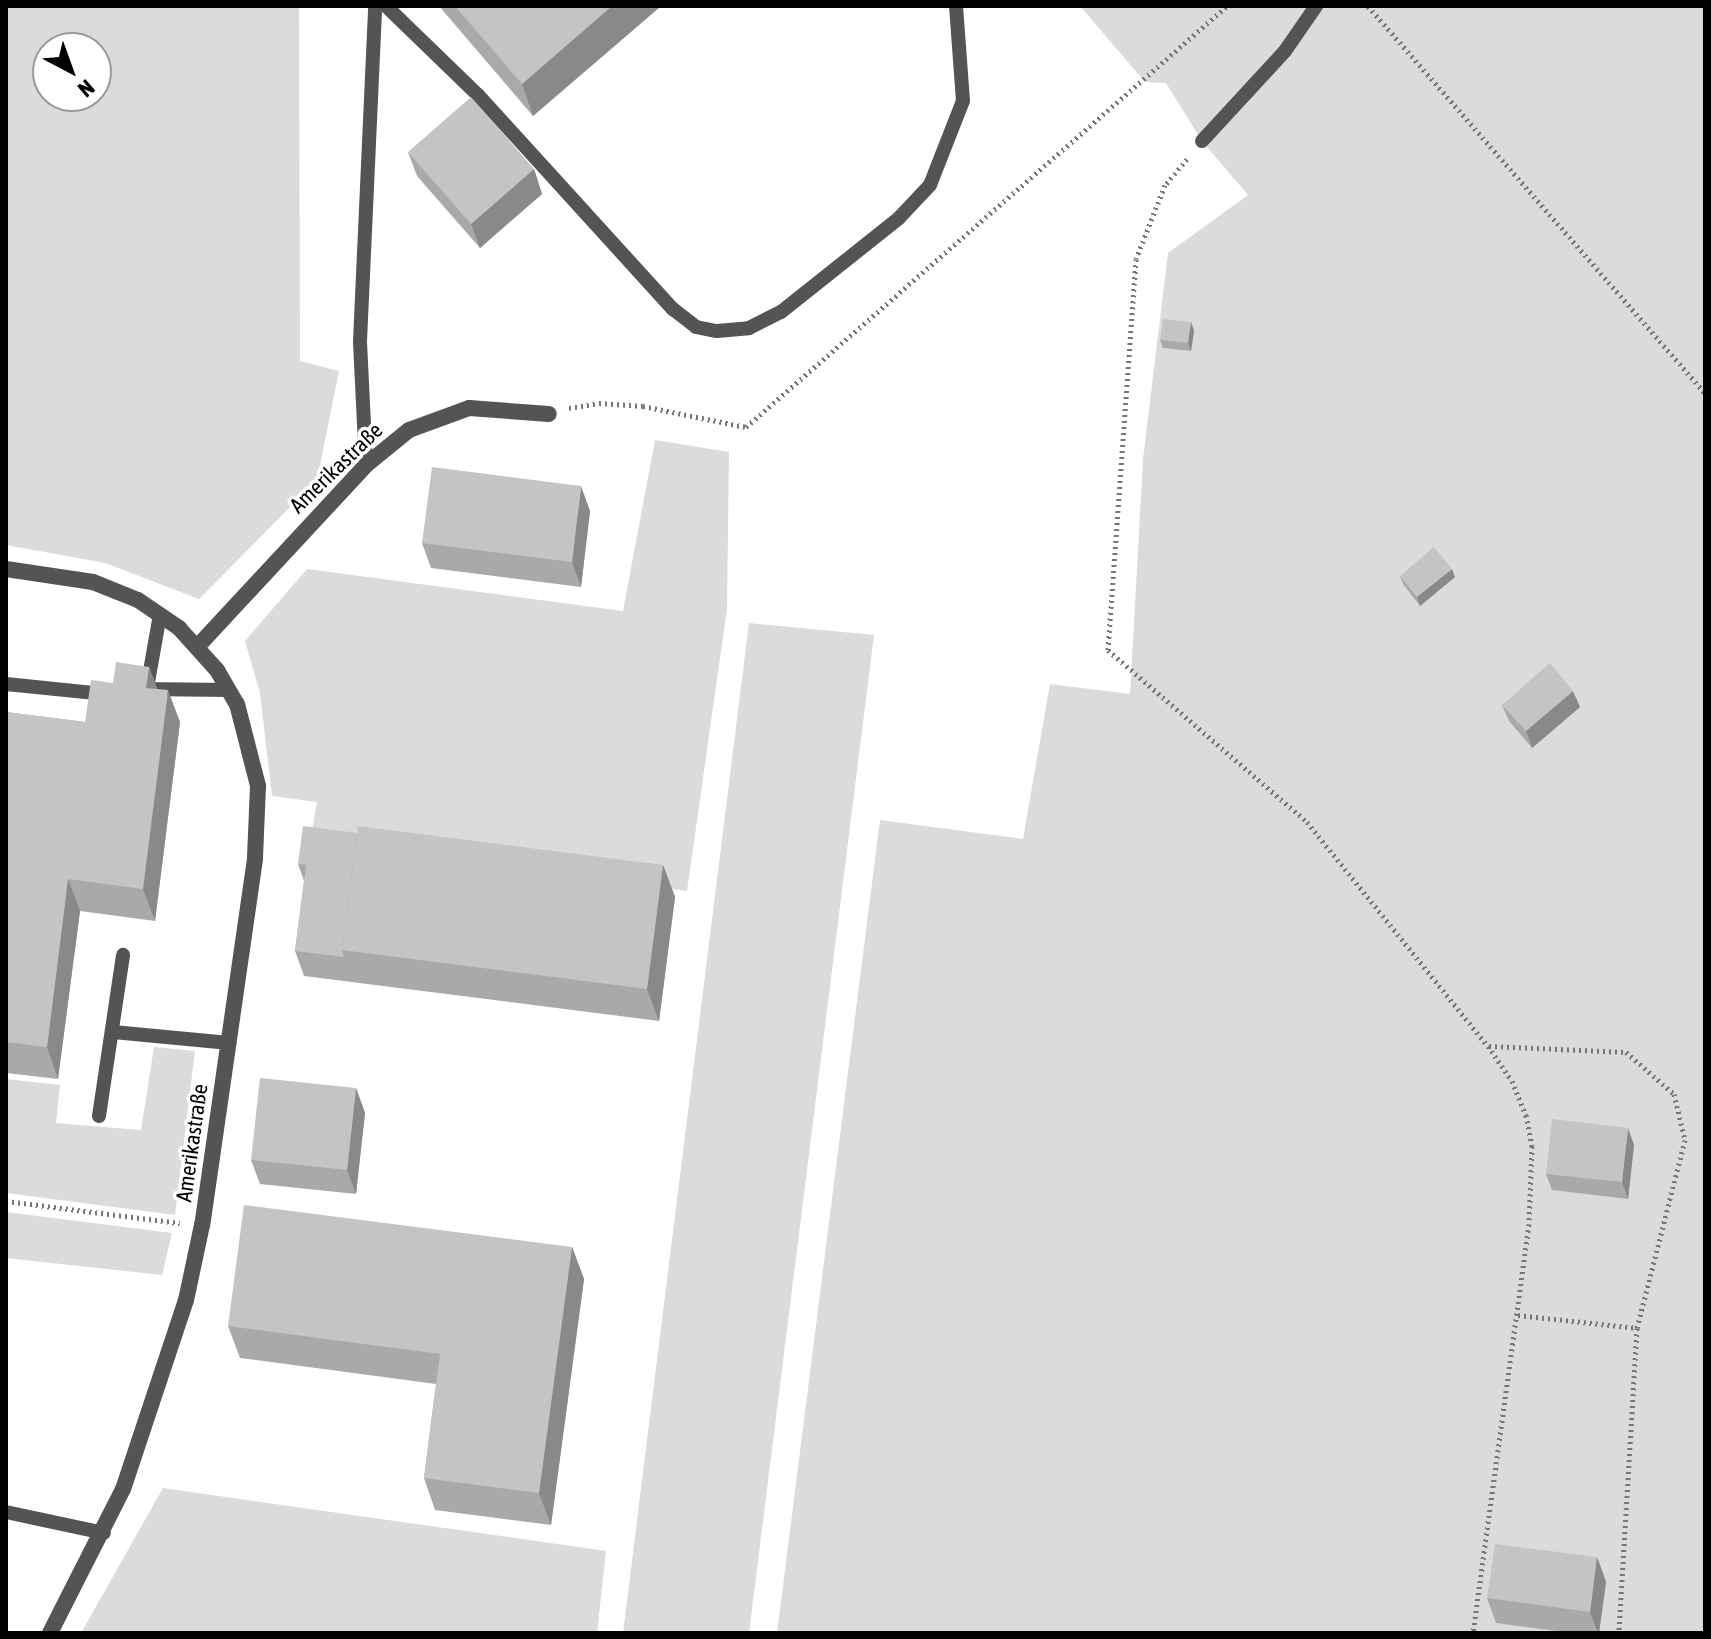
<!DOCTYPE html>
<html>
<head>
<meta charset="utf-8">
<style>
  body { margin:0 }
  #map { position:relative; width:1711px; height:1639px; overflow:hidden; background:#fff; font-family:"Asap Condensed",sans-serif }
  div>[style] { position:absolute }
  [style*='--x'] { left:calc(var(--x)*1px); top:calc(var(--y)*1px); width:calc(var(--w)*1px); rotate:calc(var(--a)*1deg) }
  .green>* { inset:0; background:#dbdbdb }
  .path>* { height:5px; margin-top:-2.5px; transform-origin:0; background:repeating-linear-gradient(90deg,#767676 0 2px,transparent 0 6px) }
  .lane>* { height:14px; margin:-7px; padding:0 7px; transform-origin:7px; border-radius:7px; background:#545454 }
  .street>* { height:16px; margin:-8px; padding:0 8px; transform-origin:8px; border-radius:8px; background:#545454 }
  .wall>* { inset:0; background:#a9a9a9 }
  .shaded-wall>* { inset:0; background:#898989 }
  .building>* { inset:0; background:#c4c4c4 }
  span { translate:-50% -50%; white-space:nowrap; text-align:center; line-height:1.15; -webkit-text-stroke:7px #fff; paint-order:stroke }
  .street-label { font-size:22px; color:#000 }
  .frame { position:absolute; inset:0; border:8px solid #000; pointer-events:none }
  .north { position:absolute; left:32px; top:32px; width:80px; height:80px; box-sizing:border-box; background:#fff; border:2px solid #999; border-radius:50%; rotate:139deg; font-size:22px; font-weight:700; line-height:32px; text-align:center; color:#000 }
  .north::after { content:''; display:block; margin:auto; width:28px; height:36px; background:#000; clip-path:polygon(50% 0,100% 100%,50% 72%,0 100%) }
</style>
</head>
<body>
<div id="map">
  <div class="green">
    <div style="clip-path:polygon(evenodd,6px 6px,299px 6px,300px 361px,339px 371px,317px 480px,199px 599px,105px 563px,6px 545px,6px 6px,96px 48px,96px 96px,48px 96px,48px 48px,96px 48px)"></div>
    <div style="clip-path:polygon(1080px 6px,1705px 6px,1705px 1633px,777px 1633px,880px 820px,1023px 839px,1050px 684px,1130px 694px,1143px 459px,1168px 253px,1248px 195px,1202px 141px,1166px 83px,1145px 82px)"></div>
    <div style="clip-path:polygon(655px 440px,729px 452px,727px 609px,687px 891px,310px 842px,317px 802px,272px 796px,260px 693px,245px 641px,307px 569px,623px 611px)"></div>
    <div style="clip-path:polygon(749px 623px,874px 635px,749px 1633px,623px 1633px)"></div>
    <div style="clip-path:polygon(154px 1047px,195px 1051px,175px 1215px,6px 1193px,6px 1079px,60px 1085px,56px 1123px,141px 1130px)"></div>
    <div style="clip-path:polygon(6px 1212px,172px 1233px,162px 1275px,6px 1258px)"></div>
    <div style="clip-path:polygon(163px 1488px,606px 1551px,597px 1633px,81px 1633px)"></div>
  </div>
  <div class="path">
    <div style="--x:1368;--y:6;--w:513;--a:48.95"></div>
    <div style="--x:1187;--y:159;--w:34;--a:130"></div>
    <div style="--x:1165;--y:185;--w:79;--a:111.4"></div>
    <div style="--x:1136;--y:259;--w:392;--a:94.1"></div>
    <div style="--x:1108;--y:650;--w:263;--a:40.8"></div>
    <div style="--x:1307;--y:822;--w:288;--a:51.1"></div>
    <div style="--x:1488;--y:1046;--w:42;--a:55.6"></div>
    <div style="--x:1512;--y:1081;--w:37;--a:68"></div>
    <div style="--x:1526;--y:1115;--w:32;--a:79"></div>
    <div style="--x:1532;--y:1146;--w:78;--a:92.2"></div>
    <div style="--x:1529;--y:1224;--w:413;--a:97.8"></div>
    <div style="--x:569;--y:408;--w:30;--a:-9"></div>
    <div style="--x:599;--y:403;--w:44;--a:3.9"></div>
    <div style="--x:643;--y:406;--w:105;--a:11.5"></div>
    <div style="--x:746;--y:427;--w:639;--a:-41.19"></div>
    <div style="--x:1489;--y:1046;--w:137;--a:2.5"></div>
    <div style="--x:1626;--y:1052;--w:64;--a:41.2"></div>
    <div style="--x:1674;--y:1094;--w:47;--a:76.6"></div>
    <div style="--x:1685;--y:1140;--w:194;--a:104.3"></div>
    <div style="--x:1637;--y:1328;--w:306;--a:93.4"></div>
    <div style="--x:6;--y:1201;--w:175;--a:7.2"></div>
    <div style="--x:1518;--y:1315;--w:120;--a:6.2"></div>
  </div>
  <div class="lane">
    <div style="--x:386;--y:6;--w:128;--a:44.1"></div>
    <div style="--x:478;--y:95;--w:290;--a:47.7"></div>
    <div style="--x:673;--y:309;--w:29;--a:38"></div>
    <div style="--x:696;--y:327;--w:21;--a:11"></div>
    <div style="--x:717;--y:331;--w:32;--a:-5"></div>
    <div style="--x:749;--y:328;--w:36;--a:-27"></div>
    <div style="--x:781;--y:312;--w:151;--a:-38.5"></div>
    <div style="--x:899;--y:218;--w:45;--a:-46.8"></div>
    <div style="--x:930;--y:185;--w:90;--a:-68.6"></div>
    <div style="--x:963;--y:101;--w:95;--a:-94.2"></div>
    <div style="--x:1202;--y:141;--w:122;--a:-47.3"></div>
    <div style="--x:1285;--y:51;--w:55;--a:-55.4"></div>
    <div style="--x:366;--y:465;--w:124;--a:-92.8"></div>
    <div style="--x:360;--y:341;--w:335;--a:-87.4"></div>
    <div style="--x:6;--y:684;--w:100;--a:5.8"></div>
    <div style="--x:147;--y:688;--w:75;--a:-80"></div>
    <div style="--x:141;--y:689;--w:88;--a:0.7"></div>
    <div style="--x:113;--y:1032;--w:117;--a:5.4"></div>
    <div style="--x:99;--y:1116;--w:163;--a:-81.5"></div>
    <div style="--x:6;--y:1512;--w:100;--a:12.1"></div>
  </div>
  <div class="street">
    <div style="--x:6;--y:569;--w:88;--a:8.5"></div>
    <div style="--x:93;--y:582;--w:48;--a:21.8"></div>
    <div style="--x:138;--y:600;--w:50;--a:34.3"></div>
    <div style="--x:179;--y:628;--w:57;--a:47.9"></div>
    <div style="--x:217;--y:670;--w:39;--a:60"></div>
    <div style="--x:237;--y:704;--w:85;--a:75.6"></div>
    <div style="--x:258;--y:786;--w:73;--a:92.4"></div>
    <div style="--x:255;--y:859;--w:370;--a:98.2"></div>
    <div style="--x:202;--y:1225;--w:77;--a:102"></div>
    <div style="--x:186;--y:1300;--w:199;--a:108.4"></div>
    <div style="--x:123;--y:1489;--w:161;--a:116.9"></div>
    <div style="--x:198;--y:646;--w:247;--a:-47.1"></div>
    <div style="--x:366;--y:465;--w:55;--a:-39.1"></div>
    <div style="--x:409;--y:430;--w:64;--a:-20.1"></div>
    <div style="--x:469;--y:408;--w:80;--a:4.3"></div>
  </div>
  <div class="wall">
    <div style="clip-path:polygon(439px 6px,661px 6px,533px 116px)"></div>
    <div style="clip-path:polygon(408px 152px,534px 169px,542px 194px,480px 248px,417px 176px)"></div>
    <div style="clip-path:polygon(1191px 322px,1194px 331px,1191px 351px,1163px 348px,1160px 340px)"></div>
    <div style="clip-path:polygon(590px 511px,581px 587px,431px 568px,422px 543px)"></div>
    <div style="clip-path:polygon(1400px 576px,1455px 577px,1420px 606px,1403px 584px)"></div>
    <div style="clip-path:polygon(149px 667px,157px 689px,180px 722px,155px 921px,80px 911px,58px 1079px,6px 1073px,6px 712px,85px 722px,113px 683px)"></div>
    <div style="clip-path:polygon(1502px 705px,1580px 707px,1532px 748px,1509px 721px)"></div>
    <div style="clip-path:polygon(357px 833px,663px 865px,675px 897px,659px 1021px,304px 976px,295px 951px,304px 881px,298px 864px)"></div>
    <div style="clip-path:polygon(356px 1088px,365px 1113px,356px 1194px,260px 1184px,251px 1160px)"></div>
    <div style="clip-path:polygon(1634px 1145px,1628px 1199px,1552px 1190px,1546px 1174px)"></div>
    <div style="clip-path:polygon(572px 1247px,584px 1279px,551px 1525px,435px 1510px,424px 1478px,436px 1384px,240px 1358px,228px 1326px)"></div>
    <div style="clip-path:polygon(1597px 1557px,1606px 1582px,1599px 1633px,1573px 1633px,1496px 1623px,1487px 1598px)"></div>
  </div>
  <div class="shaded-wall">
    <div style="clip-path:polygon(612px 6px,661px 6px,533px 116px,522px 84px)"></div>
    <div style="clip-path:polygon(534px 169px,542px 194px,480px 248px,471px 224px)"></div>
    <div style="clip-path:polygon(1191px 322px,1194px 331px,1191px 351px,1188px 343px)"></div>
    <div style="clip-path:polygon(581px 486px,590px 511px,581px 587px,572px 562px)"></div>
    <div style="clip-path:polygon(1452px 569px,1455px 577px,1420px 606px,1417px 597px)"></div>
    <div style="clip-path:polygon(149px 667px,161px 699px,146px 688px)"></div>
    <div style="clip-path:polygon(168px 690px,180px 722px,155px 921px,143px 889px)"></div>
    <div style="clip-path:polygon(1573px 691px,1580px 707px,1532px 748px,1526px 731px)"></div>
    <div style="clip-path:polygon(663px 865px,675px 897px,659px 1021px,647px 989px)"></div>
    <div style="clip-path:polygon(68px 879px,80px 911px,58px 1079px,47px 1047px)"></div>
    <div style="clip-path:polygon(356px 1088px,365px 1113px,356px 1194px,347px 1170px)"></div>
    <div style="clip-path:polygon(1628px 1128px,1634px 1145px,1628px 1199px,1622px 1182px)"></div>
    <div style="clip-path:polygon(572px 1247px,584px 1279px,551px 1525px,539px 1493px)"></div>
    <div style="clip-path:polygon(1597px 1557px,1606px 1582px,1599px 1633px,1598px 1633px,1590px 1612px)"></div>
  </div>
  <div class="building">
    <div style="clip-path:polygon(455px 6px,612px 6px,522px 84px)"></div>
    <div style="clip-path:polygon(471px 97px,534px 169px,471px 224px,408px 152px)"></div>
    <div style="clip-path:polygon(1163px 319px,1191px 322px,1188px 343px,1160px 340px)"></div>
    <div style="clip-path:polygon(432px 467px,581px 486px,572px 562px,422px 543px)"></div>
    <div style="clip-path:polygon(1434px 547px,1452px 569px,1417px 597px,1400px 576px)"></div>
    <div style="clip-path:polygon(116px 662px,149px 667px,146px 688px,168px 690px,143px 889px,68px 879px,47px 1047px,6px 1042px,6px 712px,85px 722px,91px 680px,113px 683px)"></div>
    <div style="clip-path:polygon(1550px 663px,1573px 691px,1526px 731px,1502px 705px)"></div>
    <div style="clip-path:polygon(303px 826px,357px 833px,342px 950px,344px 957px,295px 951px,306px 865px,298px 864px)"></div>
    <div style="clip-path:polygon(358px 826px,663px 865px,647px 989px,342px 950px)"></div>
    <div style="clip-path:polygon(260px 1078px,356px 1088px,347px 1170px,251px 1160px)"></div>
    <div style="clip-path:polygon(1552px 1119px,1628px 1128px,1622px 1182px,1546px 1174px)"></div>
    <div style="clip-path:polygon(244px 1205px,572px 1247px,539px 1493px,424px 1478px,440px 1354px,228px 1326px)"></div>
    <div style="clip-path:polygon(1495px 1544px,1597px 1557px,1590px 1612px,1487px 1598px)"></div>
  </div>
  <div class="street-label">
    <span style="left:336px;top:468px;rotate:-44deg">Amerikastraße</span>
    <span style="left:192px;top:1143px;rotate:-82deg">Amerikastraße</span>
  </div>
  <div class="frame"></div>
  <div class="north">N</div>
</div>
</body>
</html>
